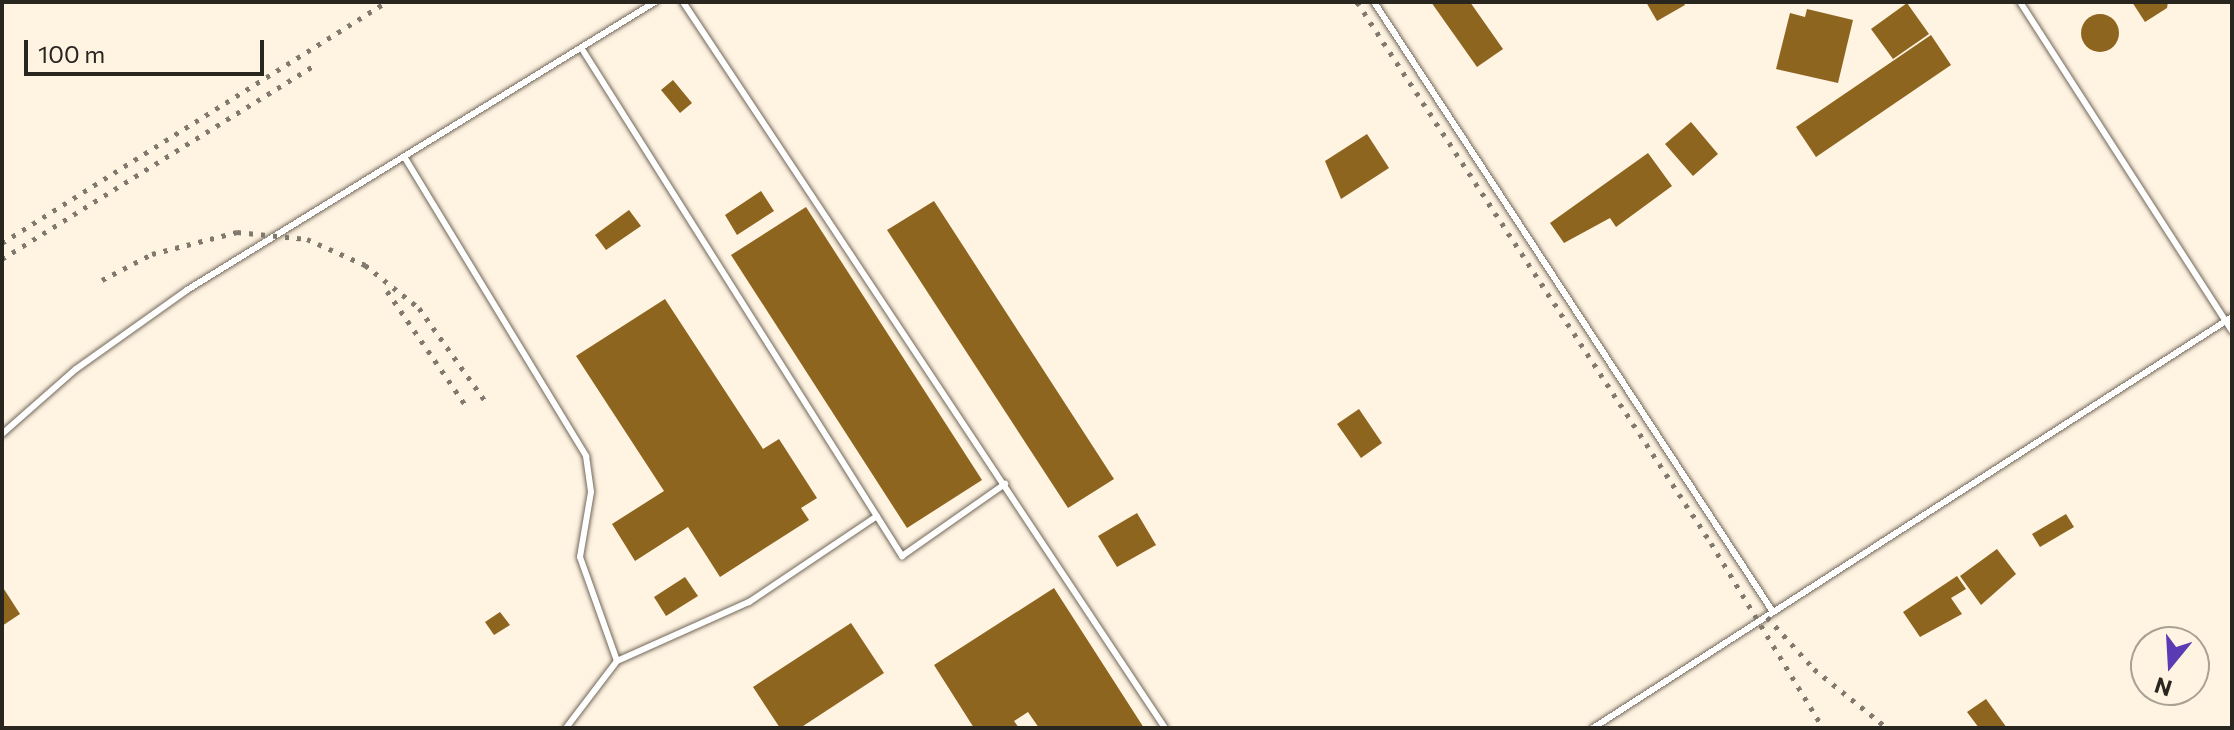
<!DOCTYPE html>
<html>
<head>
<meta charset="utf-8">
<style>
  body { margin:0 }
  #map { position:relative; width:2234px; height:730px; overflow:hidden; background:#fff3e2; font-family:Commissioner,sans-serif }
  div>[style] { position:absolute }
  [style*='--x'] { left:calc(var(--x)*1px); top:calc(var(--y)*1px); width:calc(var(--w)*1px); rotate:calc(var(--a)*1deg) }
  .building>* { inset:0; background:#8d651e }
  .round { border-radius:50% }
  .roads { filter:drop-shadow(0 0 2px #726859) drop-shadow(0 0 2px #726859) }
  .service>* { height:6px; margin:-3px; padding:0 3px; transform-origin:3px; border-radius:3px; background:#fff }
  .rail>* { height:5px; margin-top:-2.5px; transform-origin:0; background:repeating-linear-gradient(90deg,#80796e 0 4px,transparent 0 12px) }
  span { translate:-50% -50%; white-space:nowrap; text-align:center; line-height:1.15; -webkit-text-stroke:8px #fff3e2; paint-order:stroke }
  .frame { position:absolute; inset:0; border:4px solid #29251f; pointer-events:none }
  .north { position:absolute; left:2130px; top:626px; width:80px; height:80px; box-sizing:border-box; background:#fff3e2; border:2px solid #a9a194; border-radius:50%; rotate:198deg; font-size:22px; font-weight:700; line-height:32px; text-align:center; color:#29251f }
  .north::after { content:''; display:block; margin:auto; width:28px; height:36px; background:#5b3bb3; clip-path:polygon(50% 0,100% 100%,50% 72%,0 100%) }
  .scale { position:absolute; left:24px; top:40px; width:240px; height:36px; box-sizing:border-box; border:4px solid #29251f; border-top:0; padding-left:10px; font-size:24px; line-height:28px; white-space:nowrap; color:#29251f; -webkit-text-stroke:6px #fff3e2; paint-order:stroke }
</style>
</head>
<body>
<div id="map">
  <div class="building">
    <div style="clip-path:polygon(1431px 2px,1470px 2px,1503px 49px,1477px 67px)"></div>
    <div style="clip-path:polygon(1646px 2px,1683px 2px,1685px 5px,1657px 21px)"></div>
    <div style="clip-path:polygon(2132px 2px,2168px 2px,2167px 8px,2145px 22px)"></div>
    <div style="clip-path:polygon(1907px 3px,1929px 34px,1893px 59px,1871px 29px)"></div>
    <div style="clip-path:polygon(1807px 9px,1853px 20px,1838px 83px,1776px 69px,1790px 13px,1805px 17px)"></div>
    <div class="round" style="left:2081px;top:14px;width:38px;height:38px"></div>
    <div style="clip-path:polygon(1931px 35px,1951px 65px,1816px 157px,1796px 127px)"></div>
    <div style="clip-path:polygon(673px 80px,692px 103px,680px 113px,661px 90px)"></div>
    <div style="clip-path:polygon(1691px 122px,1718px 154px,1693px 176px,1665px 144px)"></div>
    <div style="clip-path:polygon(1367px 134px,1389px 168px,1341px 199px,1325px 161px)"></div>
    <div style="clip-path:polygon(1648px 153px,1672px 186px,1616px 227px,1610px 218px,1564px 243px,1550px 223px)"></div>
    <div style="clip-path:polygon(761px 191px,774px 211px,737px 235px,725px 215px)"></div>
    <div style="clip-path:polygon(934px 201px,1114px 479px,1068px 508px,887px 230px)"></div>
    <div style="clip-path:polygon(806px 207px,982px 480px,907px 528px,731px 255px)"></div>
    <div style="clip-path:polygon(629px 210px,641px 226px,606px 250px,595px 235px)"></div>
    <div style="clip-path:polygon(665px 299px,763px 449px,779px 439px,817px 498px,801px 508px,809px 520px,720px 577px,688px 527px,635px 561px,612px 524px,664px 491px,576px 356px)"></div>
    <div style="clip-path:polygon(1359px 409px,1382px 443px,1361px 458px,1337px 424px)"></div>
    <div style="clip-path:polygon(1137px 513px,1156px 545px,1117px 567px,1098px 536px)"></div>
    <div style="clip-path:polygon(2066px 514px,2074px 527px,2040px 547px,2032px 534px)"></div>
    <div style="clip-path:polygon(1997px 549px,2016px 574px,1981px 605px,1960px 576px)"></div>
    <div style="clip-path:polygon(1957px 576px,1966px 589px,1951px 598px,1962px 614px,1920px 637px,1903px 612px)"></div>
    <div style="clip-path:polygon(685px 577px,698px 596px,666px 616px,654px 597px)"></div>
    <div style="clip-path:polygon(2px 586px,20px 614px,2px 626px)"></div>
    <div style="clip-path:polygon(1054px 588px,1144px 728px,1039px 728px,1028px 712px,1014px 721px,1019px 728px,974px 728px,934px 665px)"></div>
    <div style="clip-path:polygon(500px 612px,510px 625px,494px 635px,485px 622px)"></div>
    <div style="clip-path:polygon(851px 623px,884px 673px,800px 728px,780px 728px,753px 687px)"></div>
    <div style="clip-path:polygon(1986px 699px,2007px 728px,1979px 728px,1967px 712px)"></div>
  </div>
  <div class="roads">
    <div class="service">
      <div style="--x:683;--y:2;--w:871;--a:56.42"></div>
      <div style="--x:1374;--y:2;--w:729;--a:56.81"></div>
      <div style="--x:2020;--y:2;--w:391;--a:57.2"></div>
      <div style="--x:582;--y:49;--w:600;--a:57.74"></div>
      <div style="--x:902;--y:556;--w:126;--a:-35"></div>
      <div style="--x:405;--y:158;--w:349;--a:58.7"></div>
      <div style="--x:586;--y:456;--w:36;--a:82"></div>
      <div style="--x:591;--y:492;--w:66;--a:99.6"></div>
      <div style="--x:580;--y:557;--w:110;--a:70.4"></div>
      <div style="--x:2;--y:434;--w:98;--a:-41.3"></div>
      <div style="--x:76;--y:369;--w:136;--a:-35.4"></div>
      <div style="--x:187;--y:290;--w:550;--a:-31.61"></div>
      <div style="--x:566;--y:728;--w:84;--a:-52.7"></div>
      <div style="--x:617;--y:661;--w:145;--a:-24.1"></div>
      <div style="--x:749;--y:602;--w:154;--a:-33.9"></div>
      <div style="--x:1593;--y:728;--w:760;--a:-32.75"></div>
    </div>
  </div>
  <div class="rail">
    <div style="--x:1357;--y:2;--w:647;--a:56.8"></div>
    <div style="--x:1711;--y:543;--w:216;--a:58.8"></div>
    <div style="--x:2;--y:243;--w:453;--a:-32.1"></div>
    <div style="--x:2;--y:259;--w:365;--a:-31.8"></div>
    <div style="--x:102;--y:280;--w:56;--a:-27.5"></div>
    <div style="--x:152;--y:254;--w:88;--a:-14.5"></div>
    <div style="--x:237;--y:232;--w:70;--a:5.7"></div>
    <div style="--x:307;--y:239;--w:64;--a:24.1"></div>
    <div style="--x:365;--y:265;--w:69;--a:38.5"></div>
    <div style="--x:419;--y:308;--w:114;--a:54.6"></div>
    <div style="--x:387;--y:291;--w:140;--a:55.5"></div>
    <div style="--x:1767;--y:617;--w:70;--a:47.9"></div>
    <div style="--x:1814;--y:669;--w:94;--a:38.9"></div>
  </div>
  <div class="frame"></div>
  <div class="north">N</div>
  <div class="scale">100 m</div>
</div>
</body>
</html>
